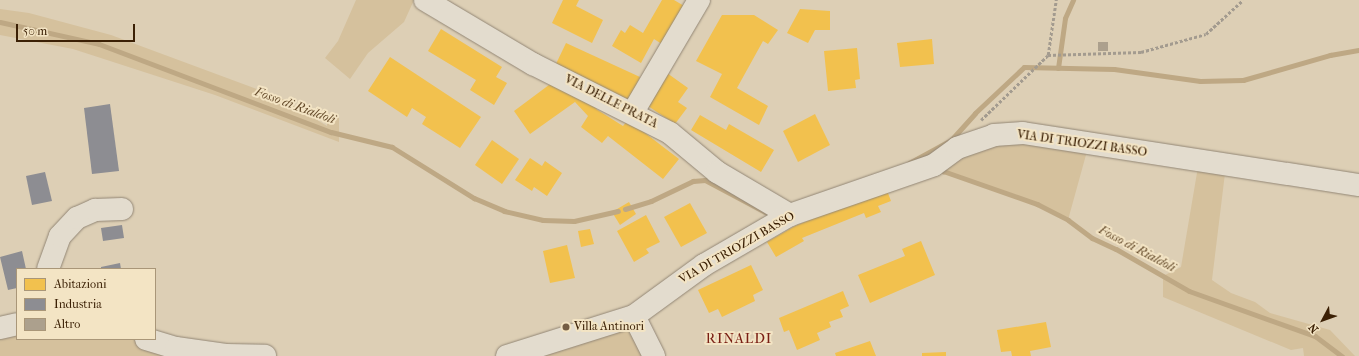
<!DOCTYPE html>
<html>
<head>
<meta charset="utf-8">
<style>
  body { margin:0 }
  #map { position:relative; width:1359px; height:356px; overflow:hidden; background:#ddcfb5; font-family:"IM FELL French Canon",serif }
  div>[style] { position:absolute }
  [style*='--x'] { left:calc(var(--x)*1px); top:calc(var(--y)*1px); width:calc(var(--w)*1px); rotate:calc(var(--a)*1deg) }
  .green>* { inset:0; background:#d5c19d }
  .homes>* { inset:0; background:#f2c14e }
  .industry>* { inset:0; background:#8d8d92 }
  .stream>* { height:5px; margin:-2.5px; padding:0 2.5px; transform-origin:2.5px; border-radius:2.5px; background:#bea884 }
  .building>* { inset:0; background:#aca08d }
  .path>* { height:2.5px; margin-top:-1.25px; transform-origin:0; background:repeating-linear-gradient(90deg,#a39b8f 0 3px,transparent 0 5px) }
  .roads { filter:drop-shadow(0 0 1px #928675) drop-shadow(0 0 1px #928675) }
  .minor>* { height:22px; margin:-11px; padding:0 11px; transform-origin:11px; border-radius:11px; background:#e3dcce }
  .dots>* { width:11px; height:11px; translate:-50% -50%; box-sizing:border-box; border:2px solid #f3e4c4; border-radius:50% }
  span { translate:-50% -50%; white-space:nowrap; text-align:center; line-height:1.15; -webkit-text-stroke:4px #f3e4c4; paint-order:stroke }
  .street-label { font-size:12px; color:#3b2005 }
  .poi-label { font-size:12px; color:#3b2005 }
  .left { translate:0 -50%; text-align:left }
  .water-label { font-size:13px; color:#644a2a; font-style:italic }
  .quarter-label { font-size:14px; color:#7a1f14; letter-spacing:1px }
  .legend { position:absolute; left:16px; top:268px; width:140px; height:72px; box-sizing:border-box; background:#f3e4c4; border:1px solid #a99678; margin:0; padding:5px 7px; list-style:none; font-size:12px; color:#3b2005 }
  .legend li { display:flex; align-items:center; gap:8px; height:20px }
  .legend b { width:20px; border:1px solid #a99678 }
  .north { position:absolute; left:1303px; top:300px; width:40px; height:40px; -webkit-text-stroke:3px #f3e4c4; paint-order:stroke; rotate:229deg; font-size:11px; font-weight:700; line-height:16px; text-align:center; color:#3b2005 }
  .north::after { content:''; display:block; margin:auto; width:14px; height:18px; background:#3b2005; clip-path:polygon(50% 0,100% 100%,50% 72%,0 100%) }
  .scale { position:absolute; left:16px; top:24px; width:119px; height:18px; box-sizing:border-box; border:2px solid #3b2005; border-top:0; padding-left:5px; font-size:12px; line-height:14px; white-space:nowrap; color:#3b2005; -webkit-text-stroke:3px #f3e4c4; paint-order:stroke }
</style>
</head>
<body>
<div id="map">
  <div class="green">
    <div style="clip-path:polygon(356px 0,414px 0,404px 22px,368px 53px,350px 79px,325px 58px,338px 41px)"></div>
    <div style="clip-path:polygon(0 9px,29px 13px,111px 35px,281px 98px,327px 126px,327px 113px,339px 118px,339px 142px,215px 95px,73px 49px,0 35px)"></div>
    <div style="clip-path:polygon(994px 135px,1089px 144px,1068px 220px,1017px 195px,943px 171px)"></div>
    <div style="clip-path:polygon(1199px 161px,1226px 165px,1212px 280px,1231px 293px,1255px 302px,1270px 313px,1330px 330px,1355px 356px,1304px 356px,1303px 348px,1291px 350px,1163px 297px,1163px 276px,1181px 267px)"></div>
    <div style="clip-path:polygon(634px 316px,654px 356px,507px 356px)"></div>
    <div style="clip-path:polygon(17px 324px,17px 339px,146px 339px,265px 356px,0 356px,0 328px)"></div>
  </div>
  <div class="homes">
    <div style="clip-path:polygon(563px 0,579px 0,576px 6px,603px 20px,592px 43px,552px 23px)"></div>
    <div style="clip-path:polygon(662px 0,674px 0,691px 10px,668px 48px,654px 39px,641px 63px,612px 46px,621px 30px,625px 33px,630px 25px,643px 33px)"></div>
    <div style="clip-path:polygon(800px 9px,830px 11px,830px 30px,815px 30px,808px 43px,787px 33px)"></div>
    <div style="clip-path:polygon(722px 15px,754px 15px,778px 30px,768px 44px,763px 41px,737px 88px,768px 106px,759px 125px,710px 97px,722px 74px,696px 61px)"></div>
    <div style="clip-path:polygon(441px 29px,502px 67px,496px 77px,507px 83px,494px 105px,470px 90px,476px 80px,428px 51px)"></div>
    <div style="clip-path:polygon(932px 39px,934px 64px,900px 67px,897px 43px)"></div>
    <div style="clip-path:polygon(566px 43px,640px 77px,628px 103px,554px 68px)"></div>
    <div style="clip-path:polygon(857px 48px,860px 79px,855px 80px,856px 88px,828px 91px,824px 51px)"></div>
    <div style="clip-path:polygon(390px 57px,481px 117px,460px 148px,422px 124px,426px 117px,412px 108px,407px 117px,368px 91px)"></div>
    <div style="clip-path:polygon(667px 73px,688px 88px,678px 102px,687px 108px,675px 124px,645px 104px)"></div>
    <div style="clip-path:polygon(557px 79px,603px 104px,596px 109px,623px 126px,628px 120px,679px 159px,663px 179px,608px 136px,602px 143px,581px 127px,588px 116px,575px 102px,530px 134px,514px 111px)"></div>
    <div style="clip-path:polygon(815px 114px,830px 145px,798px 162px,783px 131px)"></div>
    <div style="clip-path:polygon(700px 115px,726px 130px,729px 124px,774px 150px,761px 172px,691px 130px)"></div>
    <div style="clip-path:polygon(492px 140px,519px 159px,502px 184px,475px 165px)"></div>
    <div style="clip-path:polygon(530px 158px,542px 166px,545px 161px,562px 173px,547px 196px,534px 187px,532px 191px,515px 180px)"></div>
    <div style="clip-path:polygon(886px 188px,891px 201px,878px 206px,881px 212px,866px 218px,864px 213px,802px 238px,804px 241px,776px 257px,767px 242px,795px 226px)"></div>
    <div style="clip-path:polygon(629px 202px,636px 214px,620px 225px,612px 212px)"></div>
    <div style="clip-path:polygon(690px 203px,707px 233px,681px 247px,664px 217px)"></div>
    <div style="clip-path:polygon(646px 215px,660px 242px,646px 249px,649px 253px,634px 262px,617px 231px)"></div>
    <div style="clip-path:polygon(590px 229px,594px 244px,581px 247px,578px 231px)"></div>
    <div style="clip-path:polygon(921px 241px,935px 275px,870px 303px,858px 275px,905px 256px,902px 249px)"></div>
    <div style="clip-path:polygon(567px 245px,575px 278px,550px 283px,543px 251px)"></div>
    <div style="clip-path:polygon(751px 265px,763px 290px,753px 295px,755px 301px,722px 317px,718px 309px,709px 313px,698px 290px)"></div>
    <div style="clip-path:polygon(843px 291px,849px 306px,840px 310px,843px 317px,829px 322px,831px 327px,817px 333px,820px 340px,797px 350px,789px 330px,784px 332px,779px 318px)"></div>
    <div style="clip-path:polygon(1046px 322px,1051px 347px,1030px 351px,1031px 356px,1012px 356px,1011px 351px,1001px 352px,997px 330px)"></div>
    <div style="clip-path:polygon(870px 341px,876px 356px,836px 356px,835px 353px)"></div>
    <div style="clip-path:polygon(946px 352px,946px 356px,922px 356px,922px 353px)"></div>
  </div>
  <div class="industry">
    <div style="clip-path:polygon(110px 104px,119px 171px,92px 174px,84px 108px)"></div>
    <div style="clip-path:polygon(45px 172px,52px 201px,32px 205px,26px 176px)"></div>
    <div style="clip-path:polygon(122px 225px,124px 238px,103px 241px,101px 228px)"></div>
    <div style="clip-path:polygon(22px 251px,26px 269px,17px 269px,17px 288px,8px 290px,0 257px)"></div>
    <div style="clip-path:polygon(120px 263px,121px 269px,101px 269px,101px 267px)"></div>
  </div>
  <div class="stream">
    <div style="--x:0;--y:22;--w:101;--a:12.5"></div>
    <div style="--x:99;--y:44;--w:248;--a:20.8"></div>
    <div style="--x:331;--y:132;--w:63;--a:13.8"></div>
    <div style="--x:392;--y:147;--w:97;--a:31.9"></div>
    <div style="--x:474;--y:198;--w:33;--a:23"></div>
    <div style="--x:504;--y:211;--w:40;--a:13"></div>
    <div style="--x:543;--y:220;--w:31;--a:2"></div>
    <div style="--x:574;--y:221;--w:45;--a:-12.8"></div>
    <div style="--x:1058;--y:68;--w:50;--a:-82"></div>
    <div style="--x:1065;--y:18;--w:20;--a:-66"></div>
    <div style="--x:909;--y:163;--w:48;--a:-28.7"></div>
    <div style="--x:951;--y:140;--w:36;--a:-48"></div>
    <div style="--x:975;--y:113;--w:67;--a:-43.2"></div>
    <div style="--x:1024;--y:67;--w:90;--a:1.3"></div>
    <div style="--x:1114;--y:69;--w:87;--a:7.9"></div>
    <div style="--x:1200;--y:81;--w:43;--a:-1.3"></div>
    <div style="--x:1243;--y:80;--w:91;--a:-16"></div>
    <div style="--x:1330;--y:55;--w:29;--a:-10"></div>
    <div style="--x:941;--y:168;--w:4;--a:56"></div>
    <div style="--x:943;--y:171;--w:100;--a:19.3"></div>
    <div style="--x:1037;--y:204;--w:35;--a:27"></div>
    <div style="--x:1068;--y:220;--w:30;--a:37"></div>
    <div style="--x:1092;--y:238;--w:26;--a:25"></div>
    <div style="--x:1116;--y:249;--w:84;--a:29.9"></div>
    <div style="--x:1189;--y:291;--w:134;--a:19.7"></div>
    <div style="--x:1315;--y:336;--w:34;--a:37"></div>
    <div style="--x:625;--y:209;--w:27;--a:-17"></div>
    <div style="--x:651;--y:201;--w:47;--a:-25.5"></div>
    <div style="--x:693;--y:181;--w:12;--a:-5"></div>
    <div style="--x:705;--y:180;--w:68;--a:28.1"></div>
  </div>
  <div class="building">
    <div style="clip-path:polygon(1098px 42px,1108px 42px,1108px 51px,1098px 51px)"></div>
  </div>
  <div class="path">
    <div style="--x:1048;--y:55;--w:93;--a:-1.8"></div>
    <div style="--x:1141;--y:52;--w:67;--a:-15.5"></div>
    <div style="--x:1206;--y:34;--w:50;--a:-42.6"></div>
    <div style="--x:981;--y:120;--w:93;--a:-44.1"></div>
    <div style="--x:1048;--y:55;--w:56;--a:-81.7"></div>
  </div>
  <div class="roads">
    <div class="minor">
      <div style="--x:425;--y:0;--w:126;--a:30.7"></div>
      <div style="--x:533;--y:64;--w:153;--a:26.7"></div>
      <div style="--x:670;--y:133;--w:61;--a:39.7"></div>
      <div style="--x:717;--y:172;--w:85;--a:30.5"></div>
      <div style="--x:633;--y:112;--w:130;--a:-59.5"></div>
      <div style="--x:48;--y:269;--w:35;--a:-70"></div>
      <div style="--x:60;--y:236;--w:25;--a:-47"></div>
      <div style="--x:77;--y:218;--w:20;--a:-24"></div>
      <div style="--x:95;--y:210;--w:27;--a:-2"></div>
      <div style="--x:634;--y:316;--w:45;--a:63.4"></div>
      <div style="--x:0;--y:328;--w:17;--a:-13"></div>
      <div style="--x:146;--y:339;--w:31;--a:17"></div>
      <div style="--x:176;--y:348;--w:50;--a:8"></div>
      <div style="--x:226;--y:355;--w:39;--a:1"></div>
      <div style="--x:507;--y:356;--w:133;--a:-17.5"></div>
      <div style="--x:634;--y:316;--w:87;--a:-36.1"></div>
      <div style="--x:704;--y:265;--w:99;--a:-30.2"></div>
      <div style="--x:790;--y:215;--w:152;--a:-19.1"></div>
      <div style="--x:934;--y:165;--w:29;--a:-36"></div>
      <div style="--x:957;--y:148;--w:39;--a:-19"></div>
      <div style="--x:994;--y:135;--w:29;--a:-4"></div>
      <div style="--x:1023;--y:133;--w:340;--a:8.8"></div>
    </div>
  </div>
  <div class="dots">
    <div style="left:566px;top:327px;background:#745d43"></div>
  </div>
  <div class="street-label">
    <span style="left:611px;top:102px;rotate:27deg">VIA DELLE PRATA</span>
    <span style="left:1082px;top:144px;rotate:8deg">VIA DI TRIOZZI BASSO</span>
    <span style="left:737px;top:248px;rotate:-30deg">VIA DI TRIOZZI BASSO</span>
  </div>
  <div class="poi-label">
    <span class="left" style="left:574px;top:327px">Villa Antinori</span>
  </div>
  <div class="water-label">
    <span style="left:295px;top:106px;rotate:20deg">Fosso di Rialdoli</span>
    <span style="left:1137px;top:249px;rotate:28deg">Fosso di Rialdoli</span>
  </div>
  <div class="quarter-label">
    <span style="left:739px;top:339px">RINALDI</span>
  </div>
  <ul class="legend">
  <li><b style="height:11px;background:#f2c14e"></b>Abitazioni</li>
  <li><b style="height:11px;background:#8d8d92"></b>Industria</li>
  <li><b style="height:11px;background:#aca08d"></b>Altro</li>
  </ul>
  <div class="north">N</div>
  <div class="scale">50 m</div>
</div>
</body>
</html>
